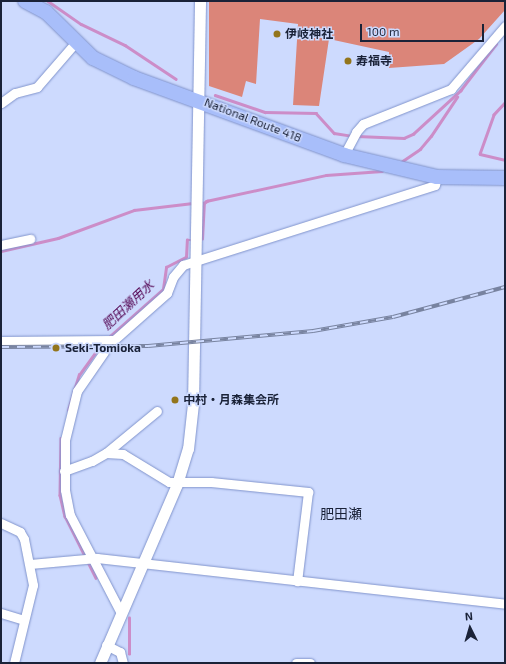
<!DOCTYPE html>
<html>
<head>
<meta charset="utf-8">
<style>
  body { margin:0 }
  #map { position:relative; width:506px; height:664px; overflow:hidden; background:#cddafe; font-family:"Exo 2","Noto Sans JP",sans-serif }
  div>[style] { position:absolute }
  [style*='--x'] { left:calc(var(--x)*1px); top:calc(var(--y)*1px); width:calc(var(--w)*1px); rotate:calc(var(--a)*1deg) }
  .forest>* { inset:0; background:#db8579 }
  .stream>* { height:2.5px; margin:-1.25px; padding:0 1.25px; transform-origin:1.25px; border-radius:1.25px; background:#cc8dc8 }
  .roads { filter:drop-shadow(0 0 1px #8194cc) drop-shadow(0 0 1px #8194cc) }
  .minor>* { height:9px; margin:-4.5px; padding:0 4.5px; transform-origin:4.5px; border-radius:4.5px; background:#fff }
  .tertiary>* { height:11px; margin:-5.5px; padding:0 5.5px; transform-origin:5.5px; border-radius:5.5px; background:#fff }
  .trunk>* { height:14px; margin:-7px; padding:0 7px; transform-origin:7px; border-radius:7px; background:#a8befa }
  .rail>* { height:4px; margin-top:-2px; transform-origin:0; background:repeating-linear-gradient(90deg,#cddafe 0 8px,#7883a0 0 16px); box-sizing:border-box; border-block:1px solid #7883a0 }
  .dots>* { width:11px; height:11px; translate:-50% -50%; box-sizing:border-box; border:2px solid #cddafe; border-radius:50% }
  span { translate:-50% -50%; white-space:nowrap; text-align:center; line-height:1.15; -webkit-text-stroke:3px #cddafe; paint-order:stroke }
  .poi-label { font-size:12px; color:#1a2238; font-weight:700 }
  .left { translate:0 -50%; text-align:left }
  .street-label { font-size:12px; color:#1a2238 }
  .water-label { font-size:13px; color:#530452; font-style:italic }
  .quarter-label { font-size:14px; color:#1a2238 }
  .frame { position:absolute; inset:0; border:2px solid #1a2238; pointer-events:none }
  .north { position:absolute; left:450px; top:608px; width:40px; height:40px; -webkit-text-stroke:3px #cddafe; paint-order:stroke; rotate:355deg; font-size:11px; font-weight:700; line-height:16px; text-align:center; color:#1a2238 }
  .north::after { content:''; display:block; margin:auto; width:14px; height:18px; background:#1a2238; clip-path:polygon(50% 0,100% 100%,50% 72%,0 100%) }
  .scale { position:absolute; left:360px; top:24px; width:124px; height:18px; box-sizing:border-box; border:2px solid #1a2238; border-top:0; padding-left:5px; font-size:12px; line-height:14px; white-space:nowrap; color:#1a2238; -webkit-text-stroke:3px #cddafe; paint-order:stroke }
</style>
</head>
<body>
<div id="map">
  <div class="forest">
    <div style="clip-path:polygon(209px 1px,505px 1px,505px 10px,479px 39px,444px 64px,389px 68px,389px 52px,329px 39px,319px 106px,293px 105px,298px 24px,260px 19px,256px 84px,246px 81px,242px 97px,209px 86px)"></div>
  </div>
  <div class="stream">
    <div style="--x:48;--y:1;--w:40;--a:34.9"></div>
    <div style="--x:81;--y:24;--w:49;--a:25.5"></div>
    <div style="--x:125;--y:45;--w:61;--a:33.7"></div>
    <div style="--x:460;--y:91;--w:59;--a:-52.5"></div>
    <div style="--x:215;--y:95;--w:53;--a:18.8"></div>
    <div style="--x:265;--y:112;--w:51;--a:1.1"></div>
    <div style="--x:316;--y:113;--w:27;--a:48"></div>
    <div style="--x:334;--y:133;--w:18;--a:9"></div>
    <div style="--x:505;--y:103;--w:16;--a:133"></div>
    <div style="--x:494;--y:115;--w:41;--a:109.7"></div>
    <div style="--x:480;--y:154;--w:26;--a:13"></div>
    <div style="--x:357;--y:136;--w:47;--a:2.4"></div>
    <div style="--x:404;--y:138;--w:10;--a:-24"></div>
    <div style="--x:413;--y:134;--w:65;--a:-42.5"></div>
    <div style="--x:401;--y:162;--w:23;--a:-34"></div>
    <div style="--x:420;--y:149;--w:17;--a:-50"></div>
    <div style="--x:431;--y:136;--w:47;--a:-56.3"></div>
    <div style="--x:206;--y:201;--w:123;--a:-12.2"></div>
    <div style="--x:326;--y:175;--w:56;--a:-4.1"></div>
    <div style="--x:199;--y:239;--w:3;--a:0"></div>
    <div style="--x:202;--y:239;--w:36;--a:-87"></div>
    <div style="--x:204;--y:203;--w:4;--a:-34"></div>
    <div style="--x:1;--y:251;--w:58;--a:-12.8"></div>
    <div style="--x:58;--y:238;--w:81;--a:-20.2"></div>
    <div style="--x:134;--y:210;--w:59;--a:-6.8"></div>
    <div style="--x:109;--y:337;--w:72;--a:-41.6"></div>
    <div style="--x:163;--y:289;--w:22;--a:-82"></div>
    <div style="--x:166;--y:267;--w:22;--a:-27"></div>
    <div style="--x:186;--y:257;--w:17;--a:-87"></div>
    <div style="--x:187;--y:240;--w:5;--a:0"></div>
    <div style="--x:68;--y:410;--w:37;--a:-73"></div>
    <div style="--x:79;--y:375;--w:39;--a:-54"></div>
    <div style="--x:61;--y:438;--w:57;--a:91"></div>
    <div style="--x:60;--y:495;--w:22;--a:77"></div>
    <div style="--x:65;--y:516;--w:69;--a:63.4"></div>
    <div style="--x:129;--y:654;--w:36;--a:-90"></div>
  </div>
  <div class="roads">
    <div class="minor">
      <div style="--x:1;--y:103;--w:17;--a:-36"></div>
      <div style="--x:15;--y:93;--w:23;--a:-15"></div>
      <div style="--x:37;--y:87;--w:60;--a:-49.1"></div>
      <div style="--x:344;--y:155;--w:26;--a:-62"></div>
      <div style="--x:356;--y:132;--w:11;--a:-49"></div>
      <div style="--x:363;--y:124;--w:95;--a:-21.7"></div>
      <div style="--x:451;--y:89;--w:83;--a:-49.4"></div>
      <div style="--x:1;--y:245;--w:30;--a:-12"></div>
      <div style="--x:1;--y:341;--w:113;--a:-0.5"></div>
      <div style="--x:114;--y:340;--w:71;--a:-41.6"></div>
      <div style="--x:167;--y:293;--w:17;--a:-69"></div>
      <div style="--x:173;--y:277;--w:16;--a:-50"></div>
      <div style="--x:183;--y:265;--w:264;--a:-17.6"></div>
      <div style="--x:435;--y:185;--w:8;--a:-76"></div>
      <div style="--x:104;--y:352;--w:47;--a:124.7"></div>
      <div style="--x:77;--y:391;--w:50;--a:103.8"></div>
      <div style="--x:65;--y:440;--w:50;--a:90"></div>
      <div style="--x:65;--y:490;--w:25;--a:79"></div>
      <div style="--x:70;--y:515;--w:110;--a:62.5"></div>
      <div style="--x:106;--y:453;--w:66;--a:-39.5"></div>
      <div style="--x:64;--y:471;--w:30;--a:-20"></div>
      <div style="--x:92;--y:461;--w:16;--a:-30"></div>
      <div style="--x:106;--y:453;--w:17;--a:3"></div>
      <div style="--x:123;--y:454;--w:54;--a:31.3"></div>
      <div style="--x:169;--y:482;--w:42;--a:0"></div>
      <div style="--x:211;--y:482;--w:98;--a:5.9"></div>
      <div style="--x:308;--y:492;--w:90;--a:97"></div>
      <div style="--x:1;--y:523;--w:21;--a:25"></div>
      <div style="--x:20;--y:532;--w:8;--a:60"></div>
      <div style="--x:24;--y:539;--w:47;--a:78.9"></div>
      <div style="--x:33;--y:585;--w:80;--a:103.7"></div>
      <div style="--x:30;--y:564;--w:67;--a:-5.1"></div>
      <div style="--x:97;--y:558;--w:411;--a:6.4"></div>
      <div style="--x:1;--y:613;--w:24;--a:17"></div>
      <div style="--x:106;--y:645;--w:16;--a:27"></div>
      <div style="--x:120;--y:652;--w:11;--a:75"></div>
      <div style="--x:296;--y:663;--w:14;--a:0"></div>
    </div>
    <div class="tertiary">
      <div style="--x:100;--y:663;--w:195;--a:-66.7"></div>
      <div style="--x:177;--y:484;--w:37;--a:-73"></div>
      <div style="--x:188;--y:449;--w:45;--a:-83.7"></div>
      <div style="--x:193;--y:404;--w:403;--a:-89"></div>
    </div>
    <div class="trunk">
      <div style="--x:25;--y:1;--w:24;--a:28"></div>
      <div style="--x:46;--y:12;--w:66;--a:44.4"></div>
      <div style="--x:93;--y:58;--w:46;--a:26"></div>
      <div style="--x:134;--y:78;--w:224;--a:20.1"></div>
      <div style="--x:344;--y:155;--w:96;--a:13.3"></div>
      <div style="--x:437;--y:177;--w:68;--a:0.8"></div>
    </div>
  </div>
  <div class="rail">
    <div style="--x:1;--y:347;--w:147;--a:-0.4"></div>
    <div style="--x:148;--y:346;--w:166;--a:-5.2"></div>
    <div style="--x:313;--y:331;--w:81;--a:-9.9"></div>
    <div style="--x:393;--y:317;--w:116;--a:-15"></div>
  </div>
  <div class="dots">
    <div style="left:277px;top:34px;background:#93751c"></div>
    <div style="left:348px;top:61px;background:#93751c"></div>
    <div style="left:56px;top:348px;background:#93751c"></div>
    <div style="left:175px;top:400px;background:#93751c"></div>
  </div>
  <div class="poi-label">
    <span class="left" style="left:285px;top:34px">伊岐神社</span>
    <span class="left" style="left:356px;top:61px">寿福寺</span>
    <span class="left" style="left:65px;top:348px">Seki-Tomioka</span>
    <span class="left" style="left:183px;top:400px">中村・月森集会所</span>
  </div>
  <div class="street-label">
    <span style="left:253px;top:120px;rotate:21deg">National Route 418</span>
  </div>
  <div class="water-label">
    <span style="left:128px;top:305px;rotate:-43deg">肥田瀬用水</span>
  </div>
  <div class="quarter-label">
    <span style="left:341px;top:514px">肥田瀬</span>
  </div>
  <div class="frame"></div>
  <div class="north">N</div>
  <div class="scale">100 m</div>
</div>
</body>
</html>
